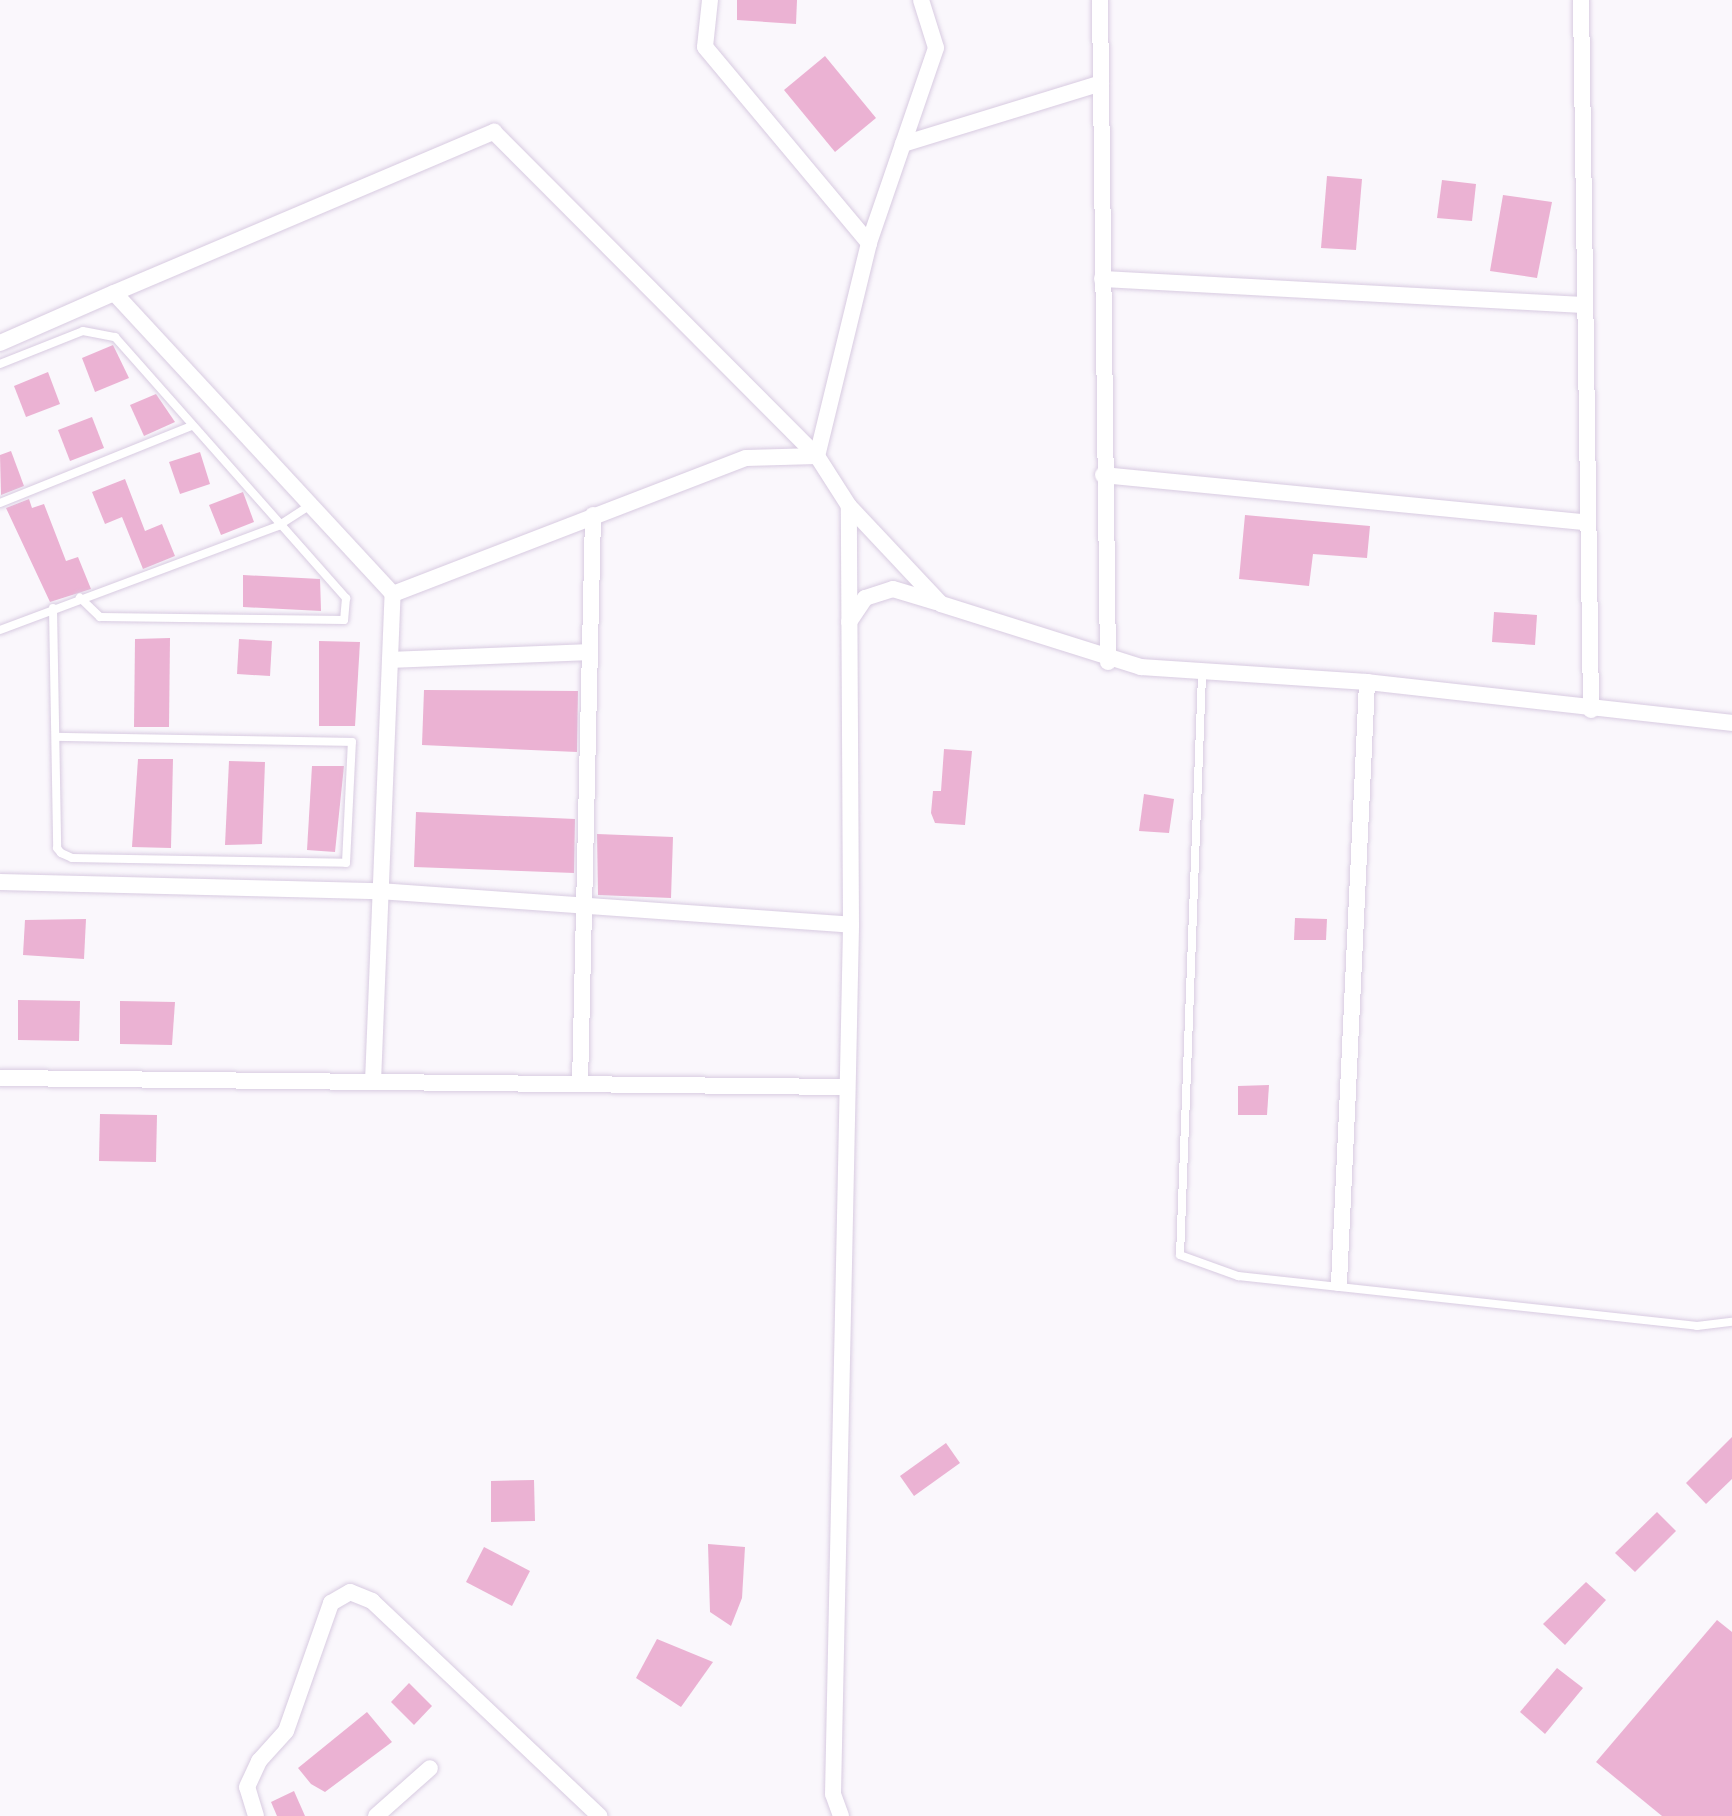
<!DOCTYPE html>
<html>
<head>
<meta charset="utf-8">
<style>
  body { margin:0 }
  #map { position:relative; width:1732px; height:1816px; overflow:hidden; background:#faf7fc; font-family:Barlow,sans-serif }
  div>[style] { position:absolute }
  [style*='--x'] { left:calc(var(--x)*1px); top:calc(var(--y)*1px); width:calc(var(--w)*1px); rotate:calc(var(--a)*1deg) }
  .building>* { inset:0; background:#ebb2d3 }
  .roads { filter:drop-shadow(0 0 2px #d8cbe1) drop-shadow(0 0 2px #d8cbe1) }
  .lane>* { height:8px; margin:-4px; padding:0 4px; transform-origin:4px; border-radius:4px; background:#fff }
  .street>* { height:16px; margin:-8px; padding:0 8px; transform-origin:8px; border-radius:8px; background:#fff }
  span { translate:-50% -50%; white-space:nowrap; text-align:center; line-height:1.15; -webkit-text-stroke:7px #fff; paint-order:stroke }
</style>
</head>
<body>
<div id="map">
  <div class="building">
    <div style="clip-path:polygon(737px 0,797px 0,796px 24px,737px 20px)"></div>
    <div style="clip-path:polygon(825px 56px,876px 118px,835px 152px,784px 90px)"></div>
    <div style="clip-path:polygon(1327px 176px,1362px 179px,1356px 250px,1321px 248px)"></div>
    <div style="clip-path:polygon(1442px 180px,1476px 184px,1472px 221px,1437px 218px)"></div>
    <div style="clip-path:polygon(1503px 195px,1552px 202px,1537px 278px,1490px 271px)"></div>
    <div style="clip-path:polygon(113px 345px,129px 378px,95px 392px,82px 358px)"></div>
    <div style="clip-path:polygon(48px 372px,60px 404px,26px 417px,14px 386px)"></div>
    <div style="clip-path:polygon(156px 394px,175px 422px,144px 436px,130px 405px)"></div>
    <div style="clip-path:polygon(92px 417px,104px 448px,70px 461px,58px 430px)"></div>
    <div style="clip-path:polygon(11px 451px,24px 486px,1px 495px,0 455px)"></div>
    <div style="clip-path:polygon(200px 452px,210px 484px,180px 494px,169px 462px)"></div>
    <div style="clip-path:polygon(125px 479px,145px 531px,162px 524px,175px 556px,143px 569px,122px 517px,105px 524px,92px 492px)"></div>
    <div style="clip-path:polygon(243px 492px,254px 522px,221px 535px,209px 505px)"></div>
    <div style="clip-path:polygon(29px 499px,32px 508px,44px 504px,66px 561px,78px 557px,91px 589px,50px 602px,6px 508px)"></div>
    <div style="clip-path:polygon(1245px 515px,1370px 526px,1367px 558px,1313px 554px,1309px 586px,1239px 579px)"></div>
    <div style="clip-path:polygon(243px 575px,320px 579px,321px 611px,243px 607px)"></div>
    <div style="clip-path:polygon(1494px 612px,1537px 615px,1535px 645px,1492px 642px)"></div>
    <div style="clip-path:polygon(170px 638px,169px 727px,134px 727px,135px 639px)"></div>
    <div style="clip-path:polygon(239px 639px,272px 641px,270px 676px,237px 674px)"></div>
    <div style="clip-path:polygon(319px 641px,360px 642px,355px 726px,319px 726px)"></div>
    <div style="clip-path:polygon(424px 690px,578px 691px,577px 752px,422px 745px)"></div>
    <div style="clip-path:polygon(944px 749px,972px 751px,965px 825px,935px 823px,931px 813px,933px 791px,941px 791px)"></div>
    <div style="clip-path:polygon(138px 759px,173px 759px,171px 848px,132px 847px)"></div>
    <div style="clip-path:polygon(229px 761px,265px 762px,262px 844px,225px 845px)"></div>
    <div style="clip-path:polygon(312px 766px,344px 766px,335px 852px,307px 850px)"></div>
    <div style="clip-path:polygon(1144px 794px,1174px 799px,1169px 833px,1139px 831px)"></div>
    <div style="clip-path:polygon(416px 812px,575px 819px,574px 873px,414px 867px)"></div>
    <div style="clip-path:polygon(597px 834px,673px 837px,671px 898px,598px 895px)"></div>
    <div style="clip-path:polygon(1295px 918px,1327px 919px,1326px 940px,1294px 940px)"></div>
    <div style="clip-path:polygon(86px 919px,84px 959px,23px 955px,25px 920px)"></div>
    <div style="clip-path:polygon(18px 1000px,80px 1001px,79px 1041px,18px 1040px)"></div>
    <div style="clip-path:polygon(120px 1001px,175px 1002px,172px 1045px,120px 1044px)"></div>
    <div style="clip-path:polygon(1269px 1085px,1267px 1115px,1238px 1115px,1238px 1086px)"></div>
    <div style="clip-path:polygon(100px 1114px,157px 1115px,156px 1162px,99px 1161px)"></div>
    <div style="clip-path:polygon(1732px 1437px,1732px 1479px,1706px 1504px,1686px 1483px)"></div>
    <div style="clip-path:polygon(946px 1443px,960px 1463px,914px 1496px,900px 1476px)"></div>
    <div style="clip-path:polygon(534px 1480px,535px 1521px,491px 1522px,491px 1481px)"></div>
    <div style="clip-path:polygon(1657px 1512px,1676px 1531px,1635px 1572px,1615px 1553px)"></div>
    <div style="clip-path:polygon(708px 1544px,745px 1547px,742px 1598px,731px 1626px,710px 1612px)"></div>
    <div style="clip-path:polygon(484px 1547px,530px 1571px,512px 1606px,466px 1582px)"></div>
    <div style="clip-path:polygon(1586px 1582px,1606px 1600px,1565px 1645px,1543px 1624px)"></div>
    <div style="clip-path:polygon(1717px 1620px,1732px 1632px,1732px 1816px,1662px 1816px,1596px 1762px)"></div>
    <div style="clip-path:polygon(657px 1639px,713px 1662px,681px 1707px,636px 1678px)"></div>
    <div style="clip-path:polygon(1557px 1668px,1583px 1688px,1545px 1734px,1520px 1712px)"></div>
    <div style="clip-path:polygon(409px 1683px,432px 1706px,414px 1725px,391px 1702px)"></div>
    <div style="clip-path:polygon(367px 1712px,392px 1742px,325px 1792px,311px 1784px,298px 1768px)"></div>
    <div style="clip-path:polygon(294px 1791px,305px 1816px,277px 1816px,271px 1802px)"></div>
  </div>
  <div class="roads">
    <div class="lane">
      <div style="--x:0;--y:364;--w:89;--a:-21.7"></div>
      <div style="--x:83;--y:331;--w:33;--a:11"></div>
      <div style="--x:115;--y:337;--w:349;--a:48.5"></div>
      <div style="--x:346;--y:598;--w:22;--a:95"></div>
      <div style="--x:344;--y:620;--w:244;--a:-179.3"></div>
      <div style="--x:100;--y:617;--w:28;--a:-136"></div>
      <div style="--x:0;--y:503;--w:207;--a:-21.9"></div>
      <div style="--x:53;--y:608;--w:240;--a:89"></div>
      <div style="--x:57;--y:848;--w:6;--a:51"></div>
      <div style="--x:61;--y:853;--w:12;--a:24"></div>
      <div style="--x:72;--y:858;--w:274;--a:1"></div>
      <div style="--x:346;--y:863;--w:121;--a:-87.2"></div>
      <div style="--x:352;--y:742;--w:296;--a:-179"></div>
      <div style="--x:0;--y:630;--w:297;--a:-20.5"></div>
      <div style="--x:278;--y:526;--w:38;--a:-33"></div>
      <div style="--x:1202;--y:675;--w:580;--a:92.17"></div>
      <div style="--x:1180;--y:1255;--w:62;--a:19.9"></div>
      <div style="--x:1238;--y:1276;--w:462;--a:6.2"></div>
      <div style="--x:1697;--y:1326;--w:35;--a:-7"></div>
    </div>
    <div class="street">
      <div style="--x:710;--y:0;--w:47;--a:96.1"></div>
      <div style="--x:705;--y:47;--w:256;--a:50.1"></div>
      <div style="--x:921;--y:0;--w:50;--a:72.6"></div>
      <div style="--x:936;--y:48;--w:206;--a:109"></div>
      <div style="--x:869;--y:243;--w:219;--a:103.7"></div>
      <div style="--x:817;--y:456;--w:59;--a:57.4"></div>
      <div style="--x:849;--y:506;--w:134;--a:46.8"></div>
      <div style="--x:941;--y:604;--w:210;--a:17.5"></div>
      <div style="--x:1141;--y:667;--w:226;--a:3.8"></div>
      <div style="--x:1367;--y:682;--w:367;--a:6.4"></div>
      <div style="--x:1100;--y:0;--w:662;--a:89.31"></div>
      <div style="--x:1581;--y:0;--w:710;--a:89.19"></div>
      <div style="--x:903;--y:144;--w:207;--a:-17.1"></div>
      <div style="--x:1102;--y:279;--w:483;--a:3.1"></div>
      <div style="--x:0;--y:343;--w:124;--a:-23.7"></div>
      <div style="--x:1103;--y:475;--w:485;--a:5.6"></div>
      <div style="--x:393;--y:594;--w:378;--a:-21.1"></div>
      <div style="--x:746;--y:458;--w:71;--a:-1.6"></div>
      <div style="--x:849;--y:622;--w:29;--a:-56"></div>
      <div style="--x:865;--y:598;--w:29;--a:-18"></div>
      <div style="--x:893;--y:589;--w:45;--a:16.8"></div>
      <div style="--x:390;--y:660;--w:200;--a:-2.3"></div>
      <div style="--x:0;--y:882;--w:380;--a:1.4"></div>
      <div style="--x:380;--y:891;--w:472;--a:4.1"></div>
      <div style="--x:0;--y:1078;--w:847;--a:0.61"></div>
      <div style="--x:373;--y:1082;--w:488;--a:-87.7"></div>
      <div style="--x:393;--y:594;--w:410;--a:-132.8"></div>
      <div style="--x:114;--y:293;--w:413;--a:-23"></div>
      <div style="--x:494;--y:132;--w:457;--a:45.1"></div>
      <div style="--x:580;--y:1084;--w:569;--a:-88.69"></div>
      <div style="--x:1339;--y:1283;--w:602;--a:-87.33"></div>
      <div style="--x:256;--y:1816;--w:30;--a:-107"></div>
      <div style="--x:247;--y:1787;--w:29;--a:-65"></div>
      <div style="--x:259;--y:1761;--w:40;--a:-48"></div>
      <div style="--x:286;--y:1731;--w:136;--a:-70.6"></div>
      <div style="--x:331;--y:1603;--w:22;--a:-30"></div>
      <div style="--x:350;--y:1592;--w:24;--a:22"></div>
      <div style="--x:372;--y:1601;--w:313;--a:43.4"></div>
      <div style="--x:376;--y:1816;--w:72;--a:-41.6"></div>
      <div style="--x:841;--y:1816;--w:23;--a:-110"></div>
      <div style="--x:833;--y:1794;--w:869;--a:-88.81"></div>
      <div style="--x:851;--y:925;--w:419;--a:-90.3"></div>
    </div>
  </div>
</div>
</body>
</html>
